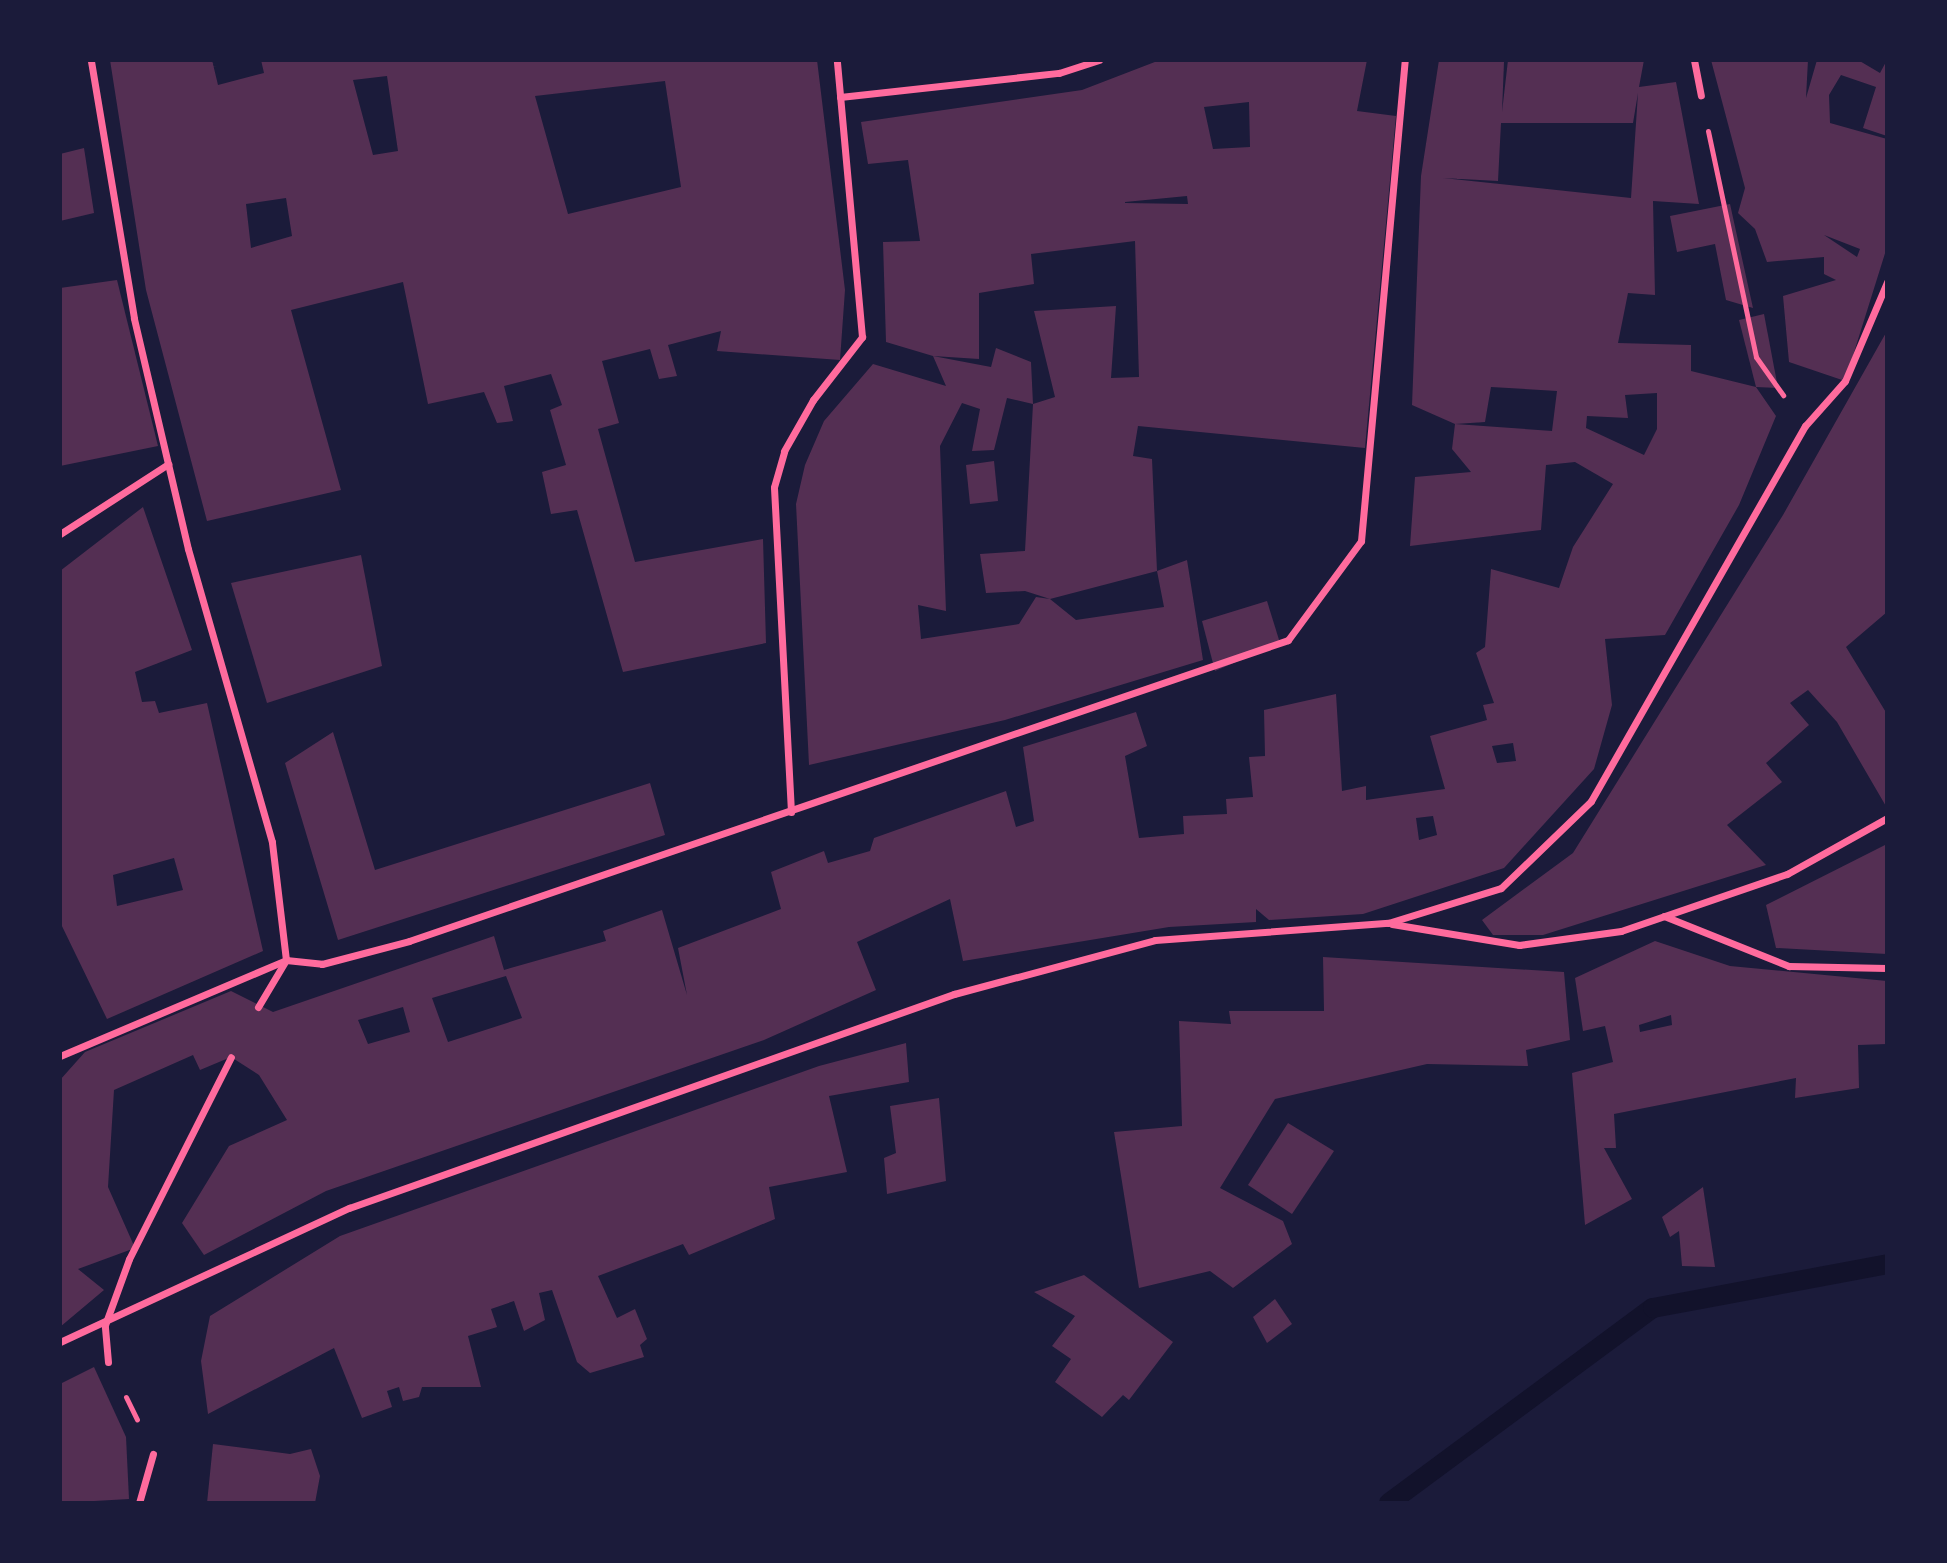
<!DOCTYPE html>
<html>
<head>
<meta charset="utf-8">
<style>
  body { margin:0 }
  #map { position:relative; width:1947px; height:1563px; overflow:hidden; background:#1b1b3a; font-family:Cabin,sans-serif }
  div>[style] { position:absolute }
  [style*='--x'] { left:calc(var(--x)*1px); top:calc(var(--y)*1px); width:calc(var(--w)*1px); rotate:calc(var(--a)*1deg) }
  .stream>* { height:20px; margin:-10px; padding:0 10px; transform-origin:10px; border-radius:10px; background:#12122b }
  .building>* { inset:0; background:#542f53 }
  .path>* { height:5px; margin:-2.5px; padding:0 2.5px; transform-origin:2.5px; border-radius:2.5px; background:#ff6b9d }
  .pedestrian>* { height:7px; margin:-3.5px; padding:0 3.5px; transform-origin:3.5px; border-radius:3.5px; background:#ff6b9d }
  span { translate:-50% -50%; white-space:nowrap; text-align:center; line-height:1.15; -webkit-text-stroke:8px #1b1b3a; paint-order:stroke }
  .frame { position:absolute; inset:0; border:62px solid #1b1b3a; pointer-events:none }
</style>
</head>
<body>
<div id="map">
  <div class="stream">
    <div style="--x:1389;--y:1503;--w:328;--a:-36.5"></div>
    <div style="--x:1653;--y:1308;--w:238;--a:-10.6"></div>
  </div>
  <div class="building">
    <div style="clip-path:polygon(evenodd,110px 60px,212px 60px,218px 85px,264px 73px,261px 60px,817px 60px,845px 290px,840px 360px,717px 351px,721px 331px,668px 345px,677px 376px,659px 379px,650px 349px,602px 361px,619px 423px,598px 429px,635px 562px,763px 539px,766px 643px,623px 672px,577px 510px,551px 514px,542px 472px,566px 465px,550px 410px,562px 405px,551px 374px,504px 386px,513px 421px,497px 423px,484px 392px,428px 404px,403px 282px,291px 310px,341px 490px,207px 521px,146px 290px,110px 60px,387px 76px,398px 151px,373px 155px,353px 80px,387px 76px,110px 60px,665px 81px,681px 187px,568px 214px,535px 96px,665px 81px,110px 60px,286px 198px,292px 236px,251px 248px,246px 204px,286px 198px)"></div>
    <div style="clip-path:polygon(evenodd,1160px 60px,1367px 60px,1357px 111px,1396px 116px,1365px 448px,1138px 426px,1133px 456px,1152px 459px,1157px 571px,1050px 599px,1076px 620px,1164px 607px,1157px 571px,1187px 560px,1203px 660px,1005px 720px,809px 765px,796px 504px,805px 465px,824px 421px,873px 364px,946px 386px,933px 356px,886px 342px,883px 242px,920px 241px,908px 160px,868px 164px,861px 122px,1082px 90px,1160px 60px,1249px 102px,1250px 147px,1213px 149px,1204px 107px,1249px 102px,1160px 60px,1187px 196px,1188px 204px,1125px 203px,1125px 202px,1187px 196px,1160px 60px,1135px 241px,1139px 377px,1111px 378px,1116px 306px,1034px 311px,1055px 397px,1033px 404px,1025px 551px,980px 554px,986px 593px,1025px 591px,1050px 599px,1036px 597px,1019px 624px,921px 639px,918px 605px,946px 611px,940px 446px,962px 403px,980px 409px,972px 451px,994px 450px,1007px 398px,1033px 404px,1031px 362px,996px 348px,991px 367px,933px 356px,979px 359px,979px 293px,1034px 284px,1031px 254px,1135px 241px)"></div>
    <div style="clip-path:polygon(evenodd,1439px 60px,1504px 62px,1502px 112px,1508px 60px,1644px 60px,1639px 87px,1676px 82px,1699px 204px,1653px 201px,1655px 295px,1628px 293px,1618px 343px,1691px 345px,1691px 371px,1756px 387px,1776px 416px,1739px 505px,1665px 635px,1605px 639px,1612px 705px,1594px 769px,1504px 868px,1363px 914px,1269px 920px,1256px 909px,1256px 922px,1169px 927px,963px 961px,950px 899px,857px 942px,876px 990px,764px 1040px,326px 1191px,204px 1255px,182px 1223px,229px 1146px,287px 1120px,259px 1075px,231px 1057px,200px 1070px,193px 1055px,114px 1090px,108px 1187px,135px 1248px,78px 1269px,104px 1290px,60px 1327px,60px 1080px,85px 1052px,231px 991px,273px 1012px,494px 936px,504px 970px,606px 941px,603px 931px,662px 910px,687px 995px,678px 948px,781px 909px,771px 872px,824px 851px,828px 863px,870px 851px,874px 838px,1006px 791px,1016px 827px,1034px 821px,1023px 747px,1136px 712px,1147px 746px,1125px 756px,1139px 838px,1184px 834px,1183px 816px,1227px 814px,1226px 799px,1253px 797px,1249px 757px,1265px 756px,1264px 710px,1336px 694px,1342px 791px,1366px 786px,1366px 800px,1445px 789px,1430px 736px,1487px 720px,1483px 705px,1494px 703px,1476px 653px,1485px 647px,1491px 569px,1559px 588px,1573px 547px,1613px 484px,1575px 462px,1546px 465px,1541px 530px,1410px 546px,1415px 477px,1471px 472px,1452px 449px,1455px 424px,1412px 405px,1421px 176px,1439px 60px,1638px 93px,1631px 198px,1443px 178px,1498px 181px,1501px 123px,1633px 123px,1638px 93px,1439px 60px,1491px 387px,1557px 391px,1552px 431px,1455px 424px,1485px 422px,1491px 387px,1439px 60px,1657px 393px,1657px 429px,1644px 455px,1586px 428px,1587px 416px,1628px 418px,1625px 395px,1657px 393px,1439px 60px,1513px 743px,1516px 761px,1497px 763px,1492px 746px,1513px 743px,1439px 60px,1433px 816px,1437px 835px,1419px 840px,1416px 818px,1433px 816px,1439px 60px,506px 976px,522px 1018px,448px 1042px,432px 998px,506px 976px,1439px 60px,403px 1007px,410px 1032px,368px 1044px,358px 1020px,403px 1007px)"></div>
    <div style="clip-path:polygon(evenodd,1711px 60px,1808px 60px,1806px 98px,1817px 60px,1858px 60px,1880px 73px,1887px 60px,1887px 136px,1863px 128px,1876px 87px,1841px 75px,1829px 95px,1830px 123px,1887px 139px,1887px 247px,1845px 381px,1789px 362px,1783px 296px,1836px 280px,1824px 274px,1824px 257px,1767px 262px,1755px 229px,1738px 213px,1745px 188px,1711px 60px,1824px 235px,1860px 249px,1857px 257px,1824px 235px)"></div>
    <div style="clip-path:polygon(84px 148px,94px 213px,60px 221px,60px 154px)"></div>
    <div style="clip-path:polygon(1730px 204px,1753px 308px,1726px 300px,1715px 244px,1677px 252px,1670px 216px)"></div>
    <div style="clip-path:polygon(117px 280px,158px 446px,60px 466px,60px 288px)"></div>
    <div style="clip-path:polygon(1764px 314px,1778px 388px,1756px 387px,1739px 320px)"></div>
    <div style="clip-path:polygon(1887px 331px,1887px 612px,1846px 647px,1887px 714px,1887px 808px,1837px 722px,1808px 690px,1790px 703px,1809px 725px,1766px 763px,1782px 782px,1727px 825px,1766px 865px,1543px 935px,1493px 935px,1482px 920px,1573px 853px,1783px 515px)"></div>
    <div style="clip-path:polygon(994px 461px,998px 501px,970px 504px,966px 465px)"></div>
    <div style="clip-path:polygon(evenodd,143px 507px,192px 650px,135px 672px,142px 702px,155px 701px,159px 713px,207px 703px,263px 951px,107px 1019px,60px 922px,60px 571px,143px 507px,174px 858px,183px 890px,117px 906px,113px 875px,174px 858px)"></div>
    <div style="clip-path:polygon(361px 555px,382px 666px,267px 703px,231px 583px)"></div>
    <div style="clip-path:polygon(1267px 601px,1280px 643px,1215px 671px,1202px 621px)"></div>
    <div style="clip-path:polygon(333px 732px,375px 870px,650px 783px,665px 835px,338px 940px,285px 763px)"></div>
    <div style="clip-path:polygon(1887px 844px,1887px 954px,1776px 948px,1766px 905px)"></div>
    <div style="clip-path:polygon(evenodd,1655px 941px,1730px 966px,1887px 981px,1887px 1044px,1858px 1045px,1859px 1088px,1795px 1098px,1796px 1078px,1614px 1114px,1616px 1148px,1604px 1148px,1632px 1199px,1585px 1225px,1572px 1073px,1613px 1062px,1605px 1026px,1583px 1031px,1575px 978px,1655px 941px,1671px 1015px,1672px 1025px,1640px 1032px,1639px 1025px,1671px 1015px)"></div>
    <div style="clip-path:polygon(1323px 957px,1564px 972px,1570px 1040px,1526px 1050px,1528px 1066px,1427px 1064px,1275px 1099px,1220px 1188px,1283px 1221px,1292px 1244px,1233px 1288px,1210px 1271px,1139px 1288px,1114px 1132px,1182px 1126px,1179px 1021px,1231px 1024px,1229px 1011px,1324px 1011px)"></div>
    <div style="clip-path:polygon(906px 1043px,909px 1082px,829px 1096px,847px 1172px,769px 1187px,775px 1219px,689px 1255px,683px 1244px,598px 1276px,617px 1318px,635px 1309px,647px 1339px,640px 1345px,644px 1357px,590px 1373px,577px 1362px,552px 1290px,539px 1293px,545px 1320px,524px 1331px,514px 1301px,491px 1309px,497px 1327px,468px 1336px,481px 1387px,422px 1387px,419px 1397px,403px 1401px,399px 1387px,387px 1391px,392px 1407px,362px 1418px,334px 1348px,208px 1414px,201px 1361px,210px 1316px,340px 1236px,819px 1066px)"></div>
    <div style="clip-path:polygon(939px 1098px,946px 1181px,887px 1194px,884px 1158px,896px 1153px,890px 1106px)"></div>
    <div style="clip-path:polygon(1288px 1123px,1334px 1151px,1292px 1214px,1248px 1185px)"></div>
    <div style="clip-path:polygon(1703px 1187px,1715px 1267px,1682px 1266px,1679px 1231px,1670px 1237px,1662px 1217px)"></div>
    <div style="clip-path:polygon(1084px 1275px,1173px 1342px,1129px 1400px,1123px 1395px,1102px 1417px,1055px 1382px,1071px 1359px,1052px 1346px,1075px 1316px,1034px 1292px)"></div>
    <div style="clip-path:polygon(1275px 1299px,1292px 1324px,1267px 1343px,1253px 1317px)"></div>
    <div style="clip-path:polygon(94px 1367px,126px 1437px,129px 1499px,60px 1503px,60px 1384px)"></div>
    <div style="clip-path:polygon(213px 1444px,290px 1454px,311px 1449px,320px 1476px,315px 1503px,207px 1503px)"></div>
  </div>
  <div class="path">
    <div style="--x:1708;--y:131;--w:231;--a:78"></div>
    <div style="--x:1756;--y:357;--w:47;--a:54.6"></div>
    <div style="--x:126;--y:1397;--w:25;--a:64"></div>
  </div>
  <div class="pedestrian">
    <div style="--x:1694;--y:60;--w:36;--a:79"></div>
    <div style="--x:840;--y:97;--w:220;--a:-6.3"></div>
    <div style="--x:1059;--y:73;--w:42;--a:-18"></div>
    <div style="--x:60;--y:534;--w:129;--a:-32.9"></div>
    <div style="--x:791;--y:812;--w:325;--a:-93"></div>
    <div style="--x:774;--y:487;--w:37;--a:-74"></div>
    <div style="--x:784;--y:451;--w:59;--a:-60.4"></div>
    <div style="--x:813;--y:400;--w:80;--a:-52.1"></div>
    <div style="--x:862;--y:337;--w:278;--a:-95.2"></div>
    <div style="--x:1664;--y:916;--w:135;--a:21.8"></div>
    <div style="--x:1789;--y:966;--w:98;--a:1.2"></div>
    <div style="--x:1392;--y:924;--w:129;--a:9.4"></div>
    <div style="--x:1519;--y:945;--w:103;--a:-7.8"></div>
    <div style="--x:1621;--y:931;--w:176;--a:-19"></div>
    <div style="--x:1787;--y:874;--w:115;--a:-29.2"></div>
    <div style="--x:258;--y:1007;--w:55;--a:-59.2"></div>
    <div style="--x:286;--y:960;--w:36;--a:6"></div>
    <div style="--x:322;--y:964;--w:90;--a:-14.8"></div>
    <div style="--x:409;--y:941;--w:929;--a:-18.9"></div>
    <div style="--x:1288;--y:640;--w:123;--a:-53.6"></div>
    <div style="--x:1361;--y:541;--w:483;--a:-84.8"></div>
    <div style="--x:60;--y:1056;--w:246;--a:-23"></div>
    <div style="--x:286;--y:960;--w:119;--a:-96.8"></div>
    <div style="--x:272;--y:842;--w:305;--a:-106"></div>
    <div style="--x:188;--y:549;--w:237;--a:-103.2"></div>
    <div style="--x:134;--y:318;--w:262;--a:-99.5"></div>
    <div style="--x:60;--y:1342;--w:319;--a:-24.9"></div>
    <div style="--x:349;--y:1208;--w:642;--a:-19.48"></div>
    <div style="--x:954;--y:994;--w:208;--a:-15"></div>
    <div style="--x:1155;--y:940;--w:234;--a:-4.2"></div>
    <div style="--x:1388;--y:923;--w:118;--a:-17.2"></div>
    <div style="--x:1501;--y:888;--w:125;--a:-44"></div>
    <div style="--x:1591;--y:801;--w:432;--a:-60.3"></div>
    <div style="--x:1805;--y:426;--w:60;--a:-48.4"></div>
    <div style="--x:1845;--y:381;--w:108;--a:-67"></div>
    <div style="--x:108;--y:1362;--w:37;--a:-95"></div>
    <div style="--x:105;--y:1325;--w:70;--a:-70"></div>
    <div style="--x:129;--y:1259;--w:226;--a:-63.2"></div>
    <div style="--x:139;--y:1503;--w:51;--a:-74.1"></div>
  </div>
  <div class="frame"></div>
</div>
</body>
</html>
